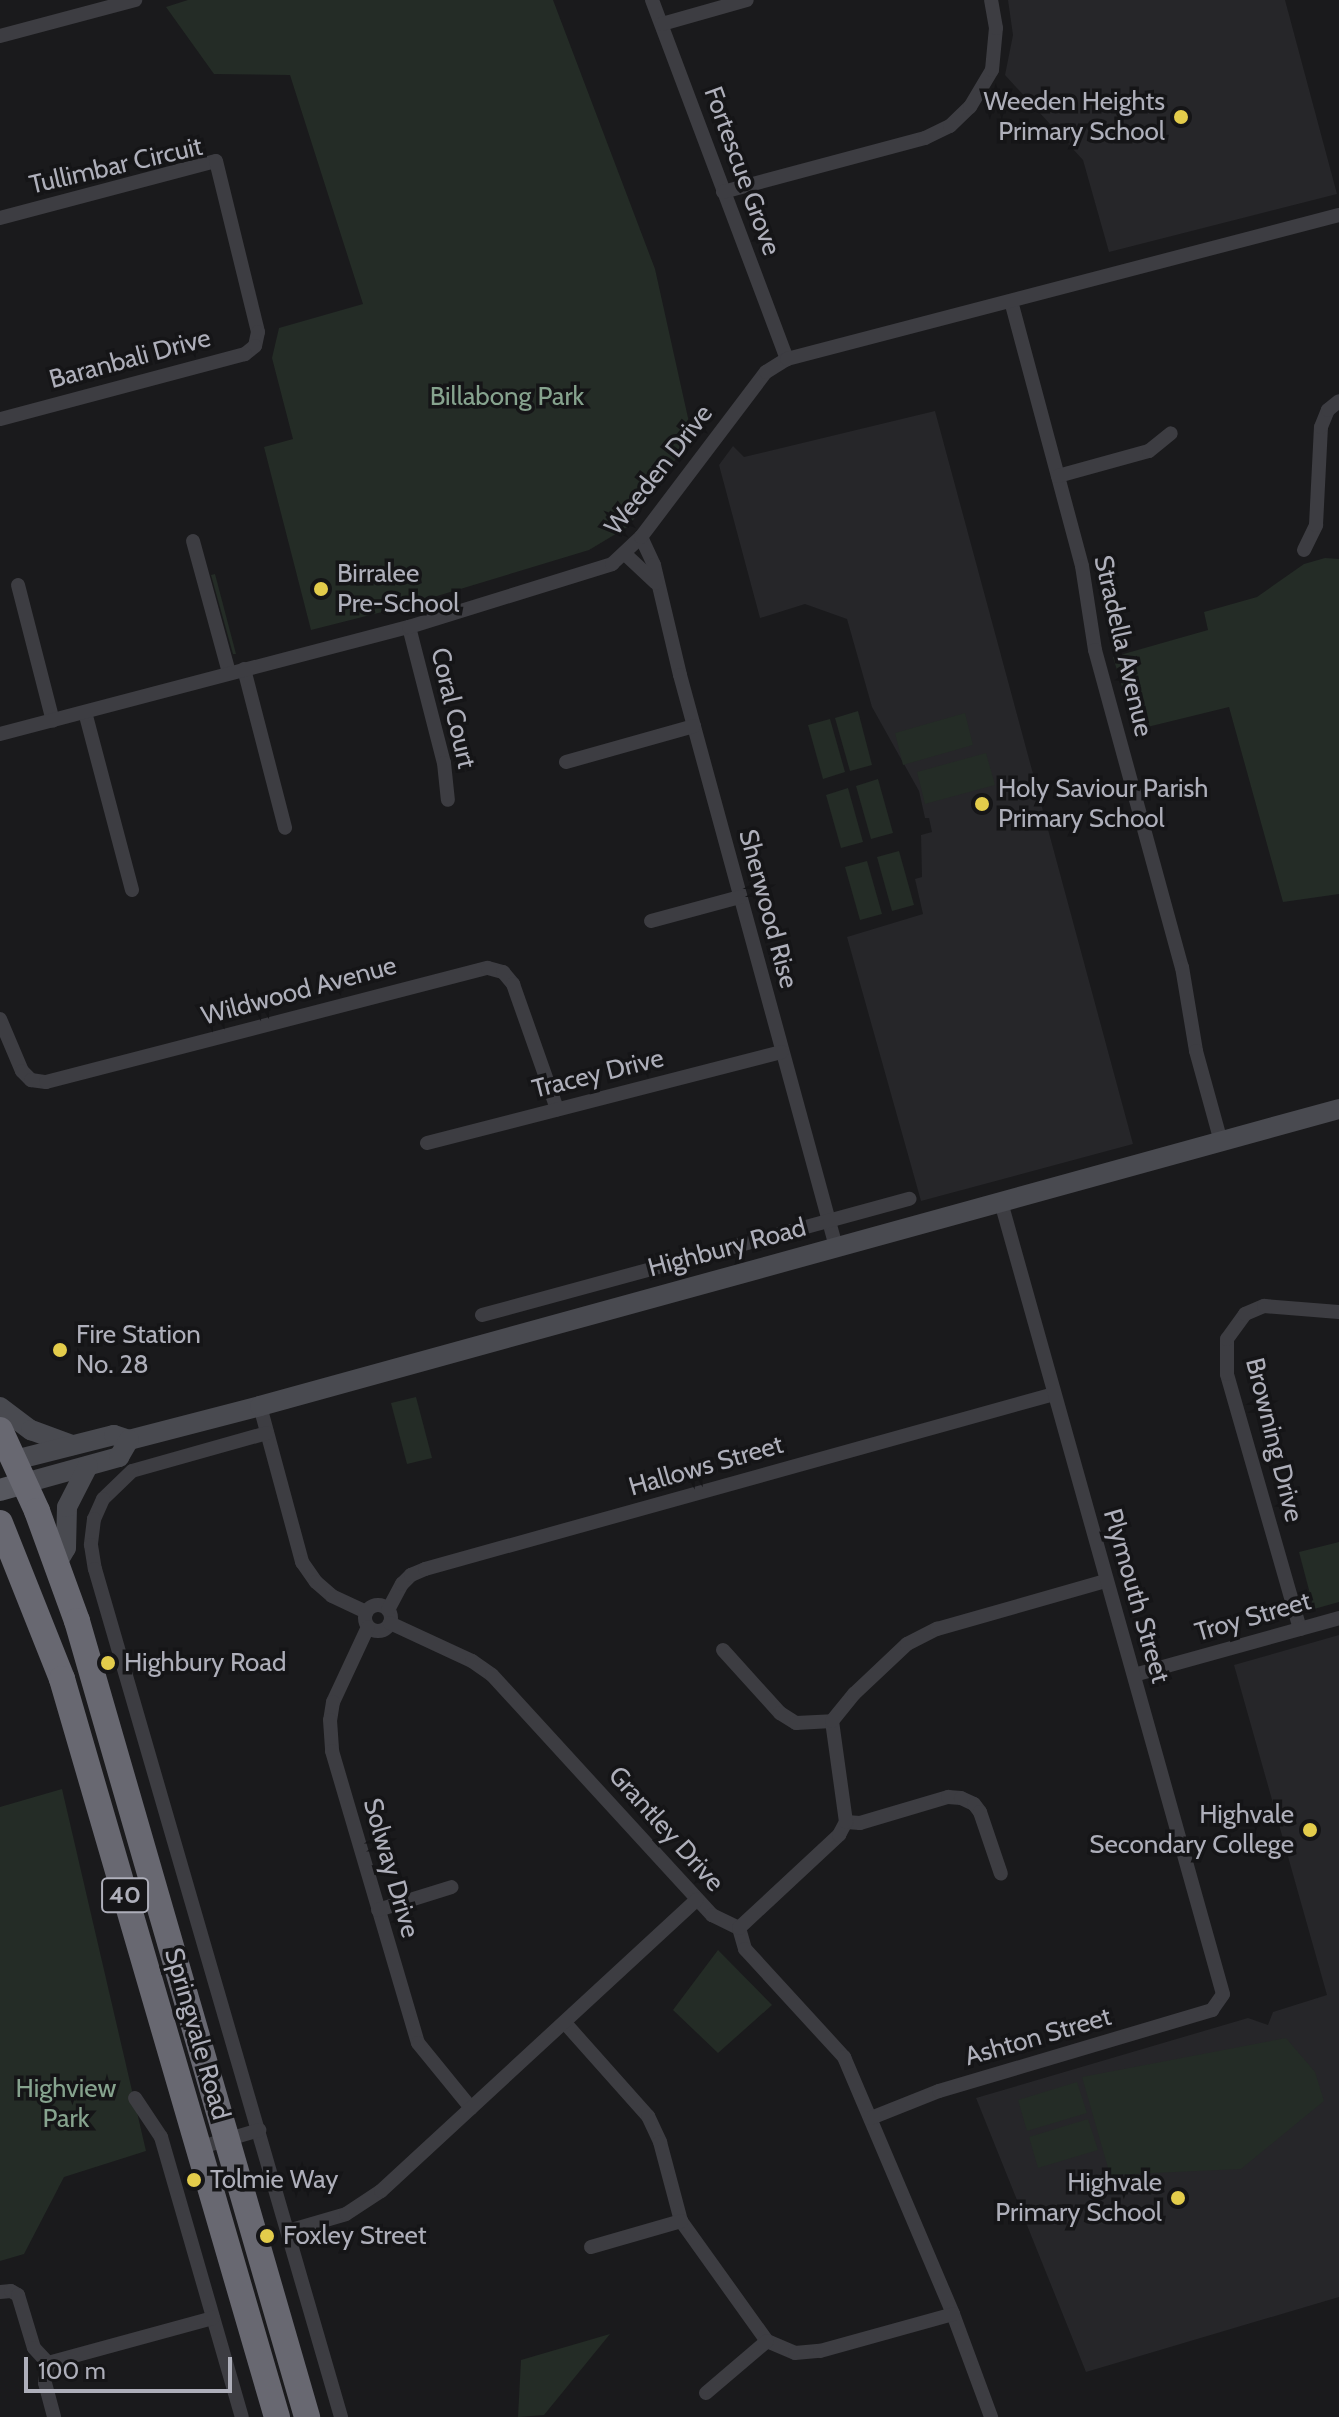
<!DOCTYPE html>
<html>
<head>
<meta charset="utf-8">
<style>
  body { margin:0 }
  #map { position:relative; width:1339px; height:2417px; overflow:hidden; background:#1a1a1c; font-family:Cabin,sans-serif }
  div>[style] { position:absolute }
  [style*='--x'] { left:calc(var(--x)*1px); top:calc(var(--y)*1px); width:calc(var(--w)*1px); rotate:calc(var(--a)*1deg) }
  .built>* { inset:0; background:#262629 }
  .green>* { inset:0; background:#242c26 }
  .street>* { height:14px; margin:-7px; padding:0 7px; transform-origin:7px; border-radius:7px; background:#3d3d42 }
  .street>.ring { margin:-7px; padding:0; box-sizing:content-box; background:none; border:14px solid #3d3d42; border-radius:50% }
  .secondary>* { height:20px; margin:-10px; padding:0 10px; transform-origin:10px; border-radius:10px; background:#494a50 }
  .primary>* { height:22px; margin:-11px; padding:0 11px; transform-origin:11px; border-radius:11px; background:#57585f }
  .highway>* { height:26px; margin:-13px; padding:0 13px; transform-origin:13px; border-radius:13px; background:#686871 }
  .dots>* { width:22px; height:22px; translate:-50% -50%; box-sizing:border-box; border:4px solid #151517; border-radius:50% }
  span { translate:-50% -50%; white-space:nowrap; text-align:center; line-height:1.15; -webkit-text-stroke:7px #151517; paint-order:stroke }
  .shield-label span { padding:2px 6px; background:#151517; border:2px solid; border-radius:6px; -webkit-text-stroke-width:0 }
  .shield-label { font-size:24px; color:#aeafba; font-weight:700 }
  .poi-label { font-size:26px; color:#aeafba }
  .right { translate:-100% -50%; text-align:right }
  .left { translate:0 -50%; text-align:left }
  .street-label { font-size:26px; color:#aeafba }
  .park-label { font-size:26px; color:#86a38e }
  .scale { position:absolute; left:24px; top:2357px; width:208px; height:36px; box-sizing:border-box; border:4px solid #aeafba; border-top:0; padding-left:10px; font-size:24px; line-height:28px; white-space:nowrap; color:#aeafba; -webkit-text-stroke:6px #151517; paint-order:stroke }
</style>
</head>
<body>
<div id="map">
  <div class="built">
    <div style="clip-path:polygon(1008px 0,1285px 0,1337px 194px,1109px 252px,1083px 160px,1005px 75px,1013px 35px)"></div>
    <div style="clip-path:polygon(935px 411px,1133px 1144px,921px 1201px,847px 937px,923px 914px,915px 879px,922px 877px,921px 835px,932px 832px,929px 818px,925px 818px,919px 791px,872px 707px,847px 619px,805px 604px,760px 618px,719px 465px,733px 446px,744px 457px)"></div>
    <div style="clip-path:polygon(1339px 1635px,1339px 2297px,1086px 2372px,976px 2098px,1248px 2018px,1268px 2025px,1273px 2012px,1327px 1995px,1234px 1665px)"></div>
  </div>
  <div class="green">
    <div style="clip-path:polygon(188px 0,553px 0,655px 269px,692px 436px,629px 526px,589px 550px,394px 609px,311px 630px,264px 447px,293px 439px,272px 358px,279px 328px,363px 304px,290px 75px,214px 74px,166px 7px)"></div>
    <div style="clip-path:polygon(1325px 558px,1339px 559px,1339px 894px,1283px 902px,1229px 707px,1135px 730px,1113px 657px,1208px 630px,1204px 612px,1257px 597px,1304px 564px)"></div>
    <div style="clip-path:polygon(215px 574px,236px 654px,233px 654px,211px 575px)"></div>
    <div style="clip-path:polygon(858px 711px,872px 765px,850px 771px,835px 718px)"></div>
    <div style="clip-path:polygon(965px 713px,973px 745px,903px 765px,895px 733px)"></div>
    <div style="clip-path:polygon(830px 719px,845px 772px,823px 779px,808px 725px)"></div>
    <div style="clip-path:polygon(986px 753px,995px 785px,925px 804px,917px 772px)"></div>
    <div style="clip-path:polygon(878px 779px,893px 833px,871px 839px,856px 786px)"></div>
    <div style="clip-path:polygon(848px 788px,863px 842px,841px 848px,826px 795px)"></div>
    <div style="clip-path:polygon(899px 851px,914px 905px,892px 911px,877px 857px)"></div>
    <div style="clip-path:polygon(867px 861px,882px 914px,860px 920px,845px 867px)"></div>
    <div style="clip-path:polygon(416px 1397px,432px 1458px,407px 1464px,391px 1403px)"></div>
    <div style="clip-path:polygon(1339px 1542px,1339px 1602px,1314px 1609px,1299px 1552px)"></div>
    <div style="clip-path:polygon(62px 1789px,146px 2151px,64px 2177px,24px 2254px,0 2261px,0 1807px)"></div>
    <div style="clip-path:polygon(718px 1950px,772px 2005px,718px 2053px,673px 2010px)"></div>
    <div style="clip-path:polygon(1286px 2038px,1315px 2072px,1324px 2101px,1241px 2169px,1110px 2175px,1082px 2077px)"></div>
    <div style="clip-path:polygon(1077px 2082px,1087px 2113px,1027px 2131px,1018px 2100px)"></div>
    <div style="clip-path:polygon(1088px 2119px,1098px 2150px,1038px 2168px,1029px 2137px)"></div>
    <div style="clip-path:polygon(610px 2334px,544px 2415px,518px 2417px,521px 2360px)"></div>
  </div>
  <div class="street">
    <div style="--x:652;--y:0;--w:384;--a:69.4"></div>
    <div style="--x:662;--y:24;--w:88;--a:-15.8"></div>
    <div style="--x:0;--y:36;--w:140;--a:-14.9"></div>
    <div style="--x:723;--y:192;--w:209;--a:-15"></div>
    <div style="--x:925;--y:138;--w:28;--a:-26"></div>
    <div style="--x:950;--y:126;--w:28;--a:-44"></div>
    <div style="--x:970;--y:107;--w:43;--a:-59.3"></div>
    <div style="--x:992;--y:70;--w:42;--a:-84.6"></div>
    <div style="--x:996;--y:28;--w:28;--a:-100"></div>
    <div style="--x:0;--y:218;--w:223;--a:-14.8"></div>
    <div style="--x:216;--y:161;--w:176;--a:76.2"></div>
    <div style="--x:258;--y:332;--w:14;--a:102"></div>
    <div style="--x:255;--y:346;--w:13;--a:141"></div>
    <div style="--x:245;--y:354;--w:253;--a:165.1"></div>
    <div style="--x:1011;--y:301;--w:274;--a:75"></div>
    <div style="--x:1082;--y:566;--w:85;--a:81.2"></div>
    <div style="--x:1095;--y:650;--w:329;--a:74.7"></div>
    <div style="--x:1182;--y:967;--w:85;--a:80.5"></div>
    <div style="--x:1196;--y:1051;--w:94;--a:74.6"></div>
    <div style="--x:1058;--y:476;--w:94;--a:-15.4"></div>
    <div style="--x:1149;--y:451;--w:28;--a:-39"></div>
    <div style="--x:641;--y:537;--w:31;--a:65"></div>
    <div style="--x:654;--y:565;--w:113;--a:76.7"></div>
    <div style="--x:680;--y:675;--w:593;--a:74.74"></div>
    <div style="--x:193;--y:541;--w:137;--a:74.7"></div>
    <div style="--x:1304;--y:550;--w:28;--a:-64"></div>
    <div style="--x:1316;--y:525;--w:98;--a:-87.1"></div>
    <div style="--x:1321;--y:427;--w:18;--a:-68"></div>
    <div style="--x:1328;--y:410;--w:14;--a:-39"></div>
    <div style="--x:625;--y:554;--w:42;--a:43.1"></div>
    <div style="--x:18;--y:585;--w:140;--a:75.6"></div>
    <div style="--x:409;--y:627;--w:140;--a:75.6"></div>
    <div style="--x:444;--y:763;--w:37;--a:84"></div>
    <div style="--x:244;--y:669;--w:164;--a:75.5"></div>
    <div style="--x:85;--y:712;--w:184;--a:75.2"></div>
    <div style="--x:0;--y:734;--w:423;--a:-14.7"></div>
    <div style="--x:409;--y:627;--w:213;--a:-17.2"></div>
    <div style="--x:612;--y:564;--w:40;--a:-43"></div>
    <div style="--x:641;--y:537;--w:207;--a:-52.9"></div>
    <div style="--x:766;--y:372;--w:25;--a:-32"></div>
    <div style="--x:787;--y:359;--w:570;--a:-14.62"></div>
    <div style="--x:566;--y:762;--w:133;--a:-15.7"></div>
    <div style="--x:651;--y:921;--w:92;--a:-15.1"></div>
    <div style="--x:0;--y:1019;--w:56;--a:67.1"></div>
    <div style="--x:22;--y:1071;--w:13;--a:45"></div>
    <div style="--x:31;--y:1080;--w:15;--a:8"></div>
    <div style="--x:46;--y:1082;--w:456;--a:-14.5"></div>
    <div style="--x:488;--y:968;--w:16;--a:15"></div>
    <div style="--x:503;--y:972;--w:16;--a:50"></div>
    <div style="--x:513;--y:984;--w:133;--a:70.6"></div>
    <div style="--x:427;--y:1143;--w:366;--a:-14.4"></div>
    <div style="--x:482;--y:1315;--w:443;--a:-15.2"></div>
    <div style="--x:260;--y:1406;--w:162;--a:74.9"></div>
    <div style="--x:302;--y:1562;--w:24;--a:55"></div>
    <div style="--x:316;--y:1582;--w:21;--a:41"></div>
    <div style="--x:332;--y:1596;--w:38;--a:25"></div>
    <div style="--x:267;--y:1433;--w:140;--a:164.3"></div>
    <div style="--x:132;--y:1471;--w:40;--a:136"></div>
    <div style="--x:103;--y:1499;--w:22;--a:114"></div>
    <div style="--x:94;--y:1519;--w:26;--a:97"></div>
    <div style="--x:91;--y:1545;--w:24;--a:81"></div>
    <div style="--x:95;--y:1569;--w:883;--a:73.82"></div>
    <div class="ring" style="left:365px;top:1605px;width:12px;height:12px"></div>
    <div style="--x:388;--y:1610;--w:30;--a:-62"></div>
    <div style="--x:402;--y:1584;--w:13;--a:-45"></div>
    <div style="--x:411;--y:1575;--w:15;--a:-23"></div>
    <div style="--x:425;--y:1569;--w:653;--a:-15.55"></div>
    <div style="--x:390;--y:1623;--w:90;--a:24.9"></div>
    <div style="--x:472;--y:1661;--w:24;--a:35"></div>
    <div style="--x:492;--y:1675;--w:326;--a:47.5"></div>
    <div style="--x:712;--y:1915;--w:30;--a:26"></div>
    <div style="--x:739;--y:1928;--w:22;--a:74"></div>
    <div style="--x:745;--y:1949;--w:147;--a:47.5"></div>
    <div style="--x:844;--y:2057;--w:279;--a:67"></div>
    <div style="--x:953;--y:2314;--w:110;--a:69.7"></div>
    <div style="--x:368;--y:1627;--w:83;--a:115"></div>
    <div style="--x:333;--y:1702;--w:18;--a:99"></div>
    <div style="--x:330;--y:1720;--w:31;--a:86"></div>
    <div style="--x:332;--y:1751;--w:304;--a:73.6"></div>
    <div style="--x:418;--y:2043;--w:84;--a:50.8"></div>
    <div style="--x:1300;--y:1629;--w:265;--a:-106"></div>
    <div style="--x:1227;--y:1374;--w:35;--a:-90"></div>
    <div style="--x:1227;--y:1339;--w:31;--a:-54"></div>
    <div style="--x:1245;--y:1314;--w:21;--a:-23"></div>
    <div style="--x:1264;--y:1306;--w:75;--a:4.6"></div>
    <div style="--x:723;--y:1650;--w:85;--a:47.9"></div>
    <div style="--x:780;--y:1713;--w:19;--a:32"></div>
    <div style="--x:796;--y:1723;--w:36;--a:-3"></div>
    <div style="--x:1134;--y:1675;--w:213;--a:-15.5"></div>
    <div style="--x:846;--y:1822;--w:14;--a:4"></div>
    <div style="--x:860;--y:1823;--w:92;--a:-16.5"></div>
    <div style="--x:948;--y:1797;--w:13;--a:4"></div>
    <div style="--x:961;--y:1798;--w:14;--a:25"></div>
    <div style="--x:974;--y:1804;--w:10;--a:53"></div>
    <div style="--x:980;--y:1812;--w:65;--a:71.3"></div>
    <div style="--x:378;--y:1910;--w:77;--a:-17.3"></div>
    <div style="--x:739;--y:1928;--w:137;--a:-42.9"></div>
    <div style="--x:839;--y:1835;--w:15;--a:-62"></div>
    <div style="--x:846;--y:1822;--w:102;--a:-97.9"></div>
    <div style="--x:832;--y:1721;--w:35;--a:-51"></div>
    <div style="--x:854;--y:1694;--w:73;--a:-43.3"></div>
    <div style="--x:907;--y:1644;--w:34;--a:-27"></div>
    <div style="--x:937;--y:1629;--w:176;--a:-15.9"></div>
    <div style="--x:565;--y:2023;--w:125;--a:48.3"></div>
    <div style="--x:648;--y:2116;--w:29;--a:65"></div>
    <div style="--x:660;--y:2142;--w:82;--a:75.1"></div>
    <div style="--x:681;--y:2221;--w:148;--a:54.4"></div>
    <div style="--x:767;--y:2341;--w:30;--a:23"></div>
    <div style="--x:795;--y:2353;--w:25;--a:-5"></div>
    <div style="--x:820;--y:2351;--w:138;--a:-15.5"></div>
    <div style="--x:135;--y:2098;--w:47;--a:56.3"></div>
    <div style="--x:161;--y:2137;--w:291;--a:73.9"></div>
    <div style="--x:871;--y:2118;--w:73;--a:-21.7"></div>
    <div style="--x:939;--y:2091;--w:285;--a:-16.5"></div>
    <div style="--x:1212;--y:2010;--w:19;--a:-55"></div>
    <div style="--x:1223;--y:1994;--w:823;--a:-105.66"></div>
    <div style="--x:198;--y:2148;--w:64;--a:-16.4"></div>
    <div style="--x:288;--y:2231;--w:60;--a:-16.3"></div>
    <div style="--x:346;--y:2214;--w:42;--a:-33.3"></div>
    <div style="--x:381;--y:2191;--w:430;--a:-42.7"></div>
    <div style="--x:591;--y:2247;--w:94;--a:-16.1"></div>
    <div style="--x:0;--y:2292;--w:11;--a:-5"></div>
    <div style="--x:11;--y:2291;--w:8;--a:30"></div>
    <div style="--x:18;--y:2295;--w:55;--a:73.2"></div>
    <div style="--x:34;--y:2348;--w:21;--a:47"></div>
    <div style="--x:48;--y:2363;--w:171;--a:-15.3"></div>
    <div style="--x:48;--y:2363;--w:20;--a:99"></div>
    <div style="--x:45;--y:2383;--w:35;--a:75"></div>
    <div style="--x:706;--y:2393;--w:80;--a:-40.4"></div>
  </div>
  <div class="secondary">
    <div style="--x:0;--y:1407;--w:39;--a:37"></div>
    <div style="--x:31;--y:1430;--w:44;--a:20.1"></div>
    <div style="--x:15;--y:1460;--w:102;--a:-14.2"></div>
    <div style="--x:114;--y:1435;--w:16;--a:18"></div>
    <div style="--x:129;--y:1440;--w:135;--a:-14.5"></div>
    <div style="--x:260;--y:1406;--w:1119;--a:-15.39"></div>
    <div style="--x:25;--y:1483;--w:98;--a:-15.5"></div>
    <div style="--x:119;--y:1457;--w:20;--a:-60"></div>
    <div style="--x:57;--y:1563;--w:17;--a:-59"></div>
    <div style="--x:66;--y:1548;--w:41;--a:-88.6"></div>
    <div style="--x:67;--y:1507;--w:46;--a:-62.9"></div>
  </div>
  <div class="primary">
    <div style="--x:0;--y:1490;--w:26;--a:-16"></div>
  </div>
  <div class="highway">
    <div style="--x:0;--y:1430;--w:89;--a:65.4"></div>
    <div style="--x:37;--y:1511;--w:117;--a:70"></div>
    <div style="--x:77;--y:1621;--w:829;--a:73.88"></div>
    <div style="--x:0;--y:1523;--w:168;--a:68.3"></div>
    <div style="--x:62;--y:1679;--w:769;--a:73.76"></div>
  </div>
  <div class="dots">
    <div style="left:1181px;top:117px;background:#e3cc4b"></div>
    <div style="left:321px;top:589px;background:#e3cc4b"></div>
    <div style="left:982px;top:804px;background:#e3cc4b"></div>
    <div style="left:60px;top:1350px;background:#e3cc4b"></div>
    <div style="left:108px;top:1663px;background:#e3cc4b"></div>
    <div style="left:1310px;top:1830px;background:#e3cc4b"></div>
    <div style="left:194px;top:2180px;background:#e3cc4b"></div>
    <div style="left:1178px;top:2198px;background:#e3cc4b"></div>
    <div style="left:267px;top:2236px;background:#e3cc4b"></div>
  </div>
  <div class="shield-label">
    <span style="left:125px;top:1895px">40</span>
  </div>
  <div class="poi-label">
    <span class="right" style="left:1165px;top:117px">Weeden Heights<br>Primary School</span>
    <span class="left" style="left:337px;top:589px">Birralee<br>Pre-School</span>
    <span class="left" style="left:998px;top:804px">Holy Saviour Parish<br>Primary School</span>
    <span class="left" style="left:76px;top:1350px">Fire Station<br>No. 28</span>
    <span class="left" style="left:124px;top:1663px">Highbury Road</span>
    <span class="right" style="left:1294px;top:1830px">Highvale<br>Secondary College</span>
    <span class="left" style="left:210px;top:2180px">Tolmie Way</span>
    <span class="right" style="left:1162px;top:2198px">Highvale<br>Primary School</span>
    <span class="left" style="left:283px;top:2236px">Foxley Street</span>
  </div>
  <div class="street-label">
    <span style="left:116px;top:166px;rotate:-13deg">Tullimbar Circuit</span>
    <span style="left:742px;top:171px;rotate:70deg">Fortescue Grove</span>
    <span style="left:130px;top:359px;rotate:-15deg">Baranbali Drive</span>
    <span style="left:659px;top:470px;rotate:-52deg">Weeden Drive</span>
    <span style="left:1123px;top:646px;rotate:77deg">Stradella Avenue</span>
    <span style="left:453px;top:708px;rotate:77deg">Coral Court</span>
    <span style="left:768px;top:909px;rotate:75deg">Sherwood Rise</span>
    <span style="left:299px;top:991px;rotate:-15deg">Wildwood Avenue</span>
    <span style="left:598px;top:1074px;rotate:-14deg">Tracey Drive</span>
    <span style="left:727px;top:1248px;rotate:-15deg">Highbury Road</span>
    <span style="left:1274px;top:1440px;rotate:76deg">Browning Drive</span>
    <span style="left:706px;top:1466px;rotate:-16deg">Hallows Street</span>
    <span style="left:1136px;top:1596px;rotate:74deg">Plymouth Street</span>
    <span style="left:1253px;top:1617px;rotate:-16deg">Troy Street</span>
    <span style="left:666px;top:1829px;rotate:48deg">Grantley Drive</span>
    <span style="left:391px;top:1868px;rotate:74deg">Solway Drive</span>
    <span style="left:197px;top:2034px;rotate:74deg">Springvale Road</span>
    <span style="left:1038px;top:2037px;rotate:-16deg">Ashton Street</span>
  </div>
  <div class="park-label">
    <span style="left:507px;top:397px">Billabong Park</span>
    <span style="left:66px;top:2104px">Highview<br>Park</span>
  </div>
  <div class="scale">100 m</div>
</div>
</body>
</html>
